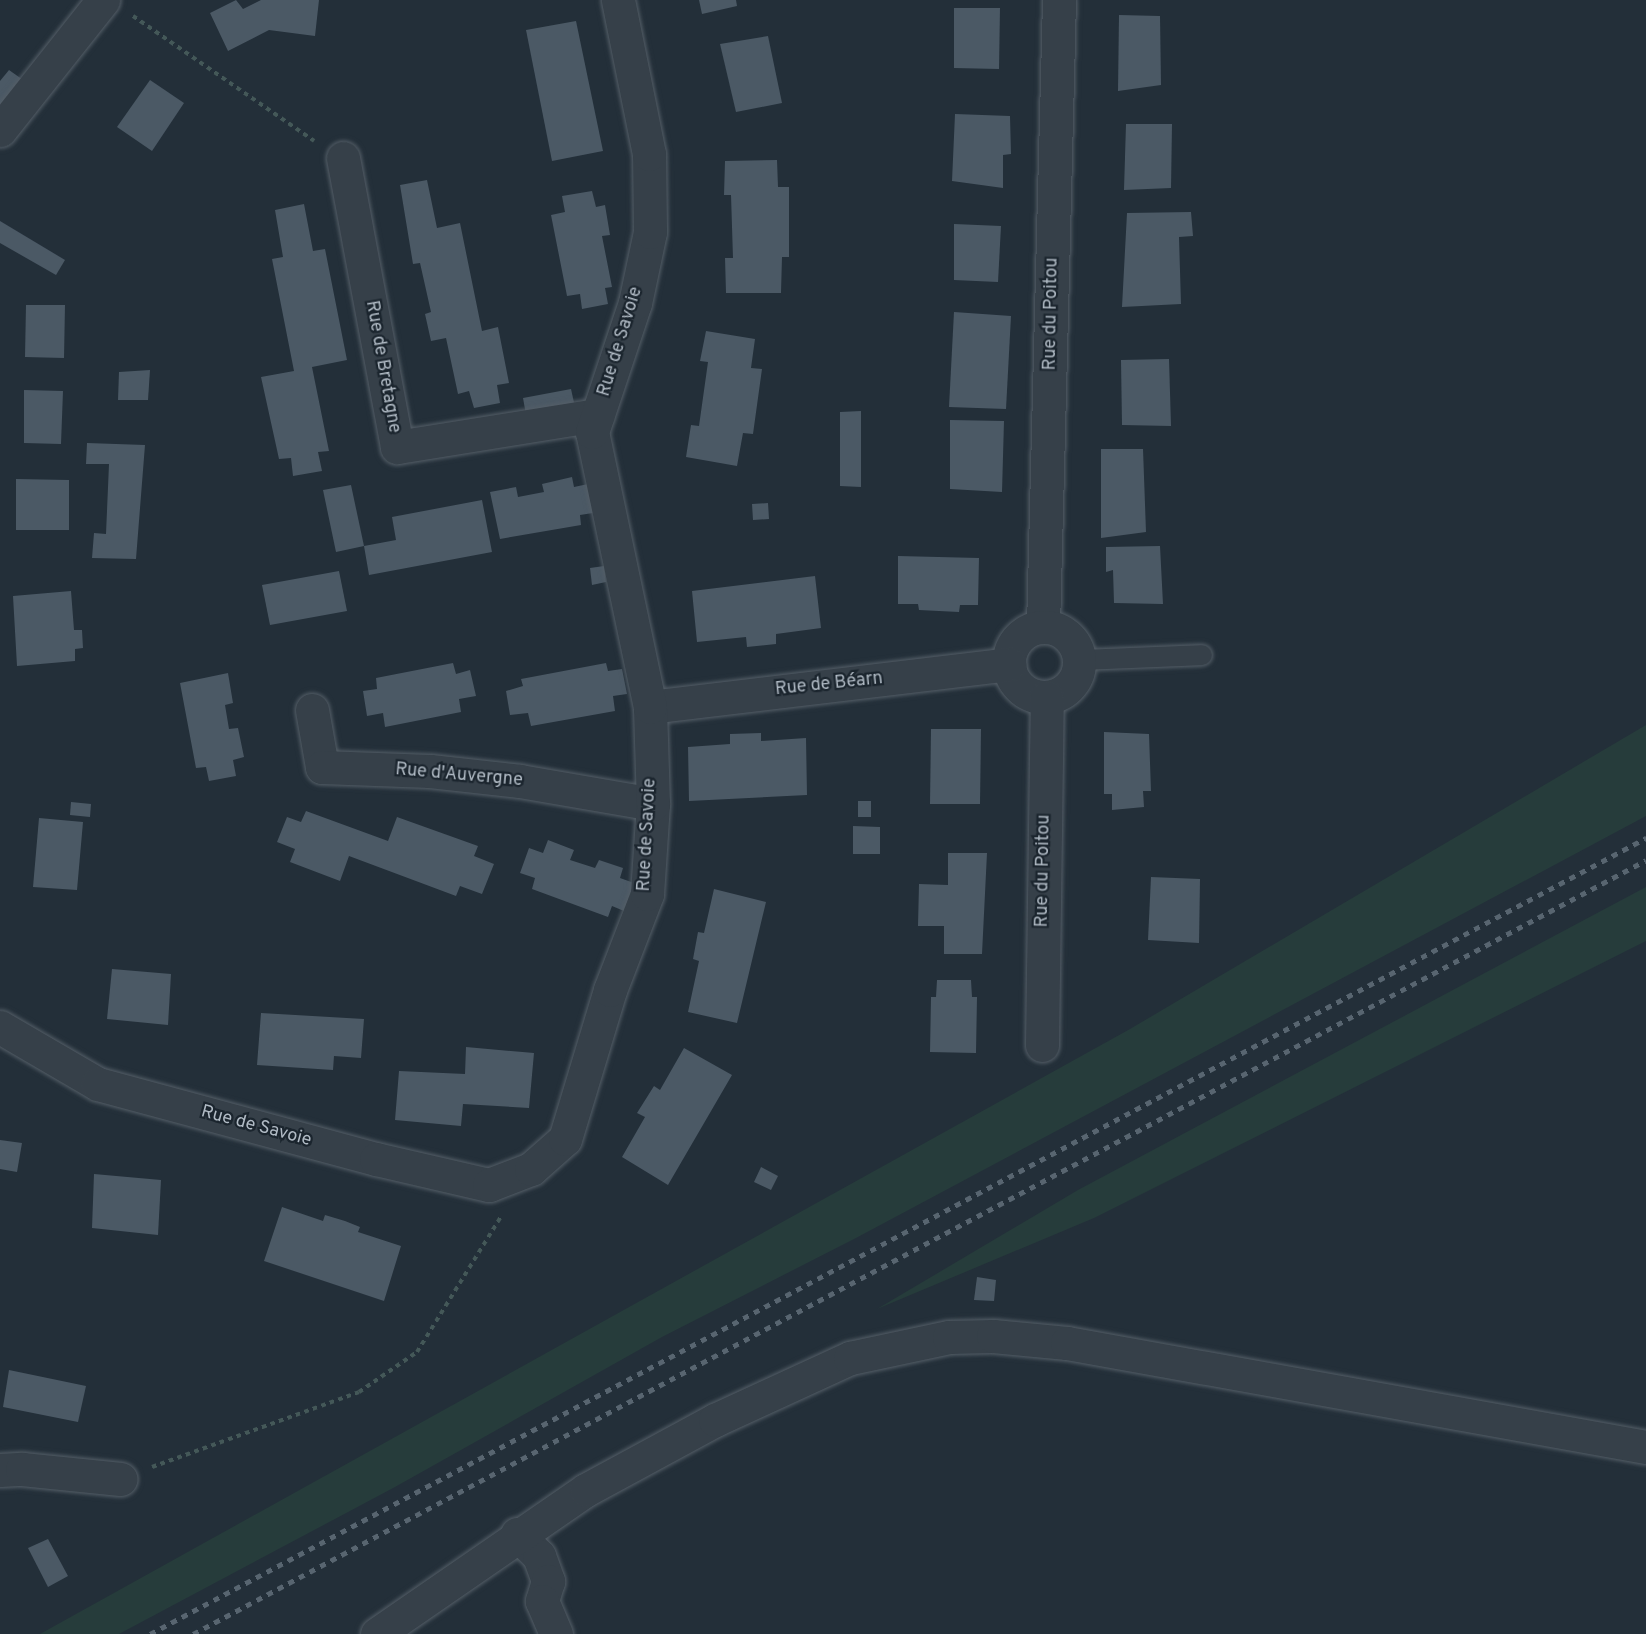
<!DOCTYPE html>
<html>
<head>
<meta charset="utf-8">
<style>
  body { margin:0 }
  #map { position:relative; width:1646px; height:1634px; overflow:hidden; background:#232f39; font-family:Overpass,sans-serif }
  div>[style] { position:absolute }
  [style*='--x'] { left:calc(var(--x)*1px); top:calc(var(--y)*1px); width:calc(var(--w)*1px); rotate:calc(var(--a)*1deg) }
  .green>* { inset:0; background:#263c3b }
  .building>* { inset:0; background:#4b5965 }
  .path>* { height:4px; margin-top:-2px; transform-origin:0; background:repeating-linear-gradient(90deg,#445858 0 4.5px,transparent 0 9px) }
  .roads { filter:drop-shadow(0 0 2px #545e67) drop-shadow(0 0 2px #545e67) }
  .service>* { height:20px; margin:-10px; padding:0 10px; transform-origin:10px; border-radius:10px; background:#364049 }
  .minor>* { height:33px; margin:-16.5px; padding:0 16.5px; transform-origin:16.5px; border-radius:16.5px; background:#364049 }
  .minor>.ring { margin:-16.5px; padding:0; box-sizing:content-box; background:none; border:33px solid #364049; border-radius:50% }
  .tertiary>* { height:33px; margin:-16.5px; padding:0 16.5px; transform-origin:16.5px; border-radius:16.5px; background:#364049 }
  .rail>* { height:4.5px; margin-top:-2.25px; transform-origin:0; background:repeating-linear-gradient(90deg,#586570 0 6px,transparent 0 12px) }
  span { translate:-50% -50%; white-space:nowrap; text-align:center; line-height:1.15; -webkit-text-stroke:4.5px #1b252e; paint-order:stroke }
  .street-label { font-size:18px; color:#b1bbc5 }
</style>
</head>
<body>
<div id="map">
  <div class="green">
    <div style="clip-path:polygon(1646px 725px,1646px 816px,856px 1238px,662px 1337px,395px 1487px,119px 1634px,40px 1634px,1130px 1029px)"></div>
    <div style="clip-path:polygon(1646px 887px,1646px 941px,1094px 1218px,877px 1309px,1078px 1190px)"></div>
  </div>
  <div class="building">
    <div style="clip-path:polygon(236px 0,243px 9px,261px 0,319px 0,315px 36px,269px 30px,228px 51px,210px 13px)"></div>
    <div style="clip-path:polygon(699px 0,736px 0,737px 6px,702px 14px)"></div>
    <div style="clip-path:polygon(954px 8px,1000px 8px,999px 69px,954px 68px)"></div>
    <div style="clip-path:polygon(1119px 15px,1160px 16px,1161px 85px,1118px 91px)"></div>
    <div style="clip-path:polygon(576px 21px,603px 151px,552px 161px,526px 30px)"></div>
    <div style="clip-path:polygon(768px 36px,782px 103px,736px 112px,720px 44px)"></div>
    <div style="clip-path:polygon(9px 70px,26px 82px,0 113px,0 81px)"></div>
    <div style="clip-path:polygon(150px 80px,184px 103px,152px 151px,117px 127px)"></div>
    <div style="clip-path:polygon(955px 114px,1010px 116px,1011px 154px,1003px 155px,1003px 188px,952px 181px)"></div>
    <div style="clip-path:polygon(1126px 124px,1172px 124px,1171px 188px,1124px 190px)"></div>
    <div style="clip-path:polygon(777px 160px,778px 187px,789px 187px,789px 257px,782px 257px,781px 293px,726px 293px,725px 258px,733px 258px,731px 195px,724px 195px,725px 161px)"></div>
    <div style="clip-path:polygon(427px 180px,437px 228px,460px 223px,482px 331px,498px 327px,509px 383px,497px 385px,500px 403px,474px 408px,469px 391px,458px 394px,446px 338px,431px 341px,425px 314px,431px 312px,420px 263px,413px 264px,400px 185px)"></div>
    <div style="clip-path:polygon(592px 191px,596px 207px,605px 205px,610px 235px,602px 236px,612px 287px,605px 288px,608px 304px,582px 309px,580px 294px,567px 296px,551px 215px,565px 212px,562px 196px)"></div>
    <div style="clip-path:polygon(304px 204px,313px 251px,325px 249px,347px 360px,312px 367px,329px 451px,318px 452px,322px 471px,293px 476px,291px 458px,279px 459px,261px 377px,294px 371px,272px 259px,283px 257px,275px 210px)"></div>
    <div style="clip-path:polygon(1191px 212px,1193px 236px,1179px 237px,1181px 304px,1122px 307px,1127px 213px)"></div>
    <div style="clip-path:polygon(0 221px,65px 260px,56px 275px,0 243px)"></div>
    <div style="clip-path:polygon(954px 224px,1001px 226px,998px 282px,954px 280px)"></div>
    <div style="clip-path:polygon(26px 305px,65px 305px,64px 358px,25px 357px)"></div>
    <div style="clip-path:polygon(954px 312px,1011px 316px,1006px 409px,949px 407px)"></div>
    <div style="clip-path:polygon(706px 331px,755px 339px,751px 368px,762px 369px,753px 434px,743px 433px,737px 466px,686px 457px,691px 425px,699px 426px,708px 362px,700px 361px)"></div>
    <div style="clip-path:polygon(1169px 359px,1171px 426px,1122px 425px,1121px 360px)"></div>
    <div style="clip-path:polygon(150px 370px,148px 400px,118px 400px,119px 372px)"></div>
    <div style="clip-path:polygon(571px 389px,577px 416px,528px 426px,523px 398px)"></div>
    <div style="clip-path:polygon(24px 390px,63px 391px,61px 444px,24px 443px)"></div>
    <div style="clip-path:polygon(861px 411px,861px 487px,840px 486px,840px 412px)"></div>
    <div style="clip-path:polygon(950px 420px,1004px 421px,1002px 492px,950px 489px)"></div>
    <div style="clip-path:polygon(87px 443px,145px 445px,136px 559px,92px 558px,94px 533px,106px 534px,109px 464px,86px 464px)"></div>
    <div style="clip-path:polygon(1101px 449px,1143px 449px,1146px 532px,1101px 538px)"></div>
    <div style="clip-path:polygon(572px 477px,574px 487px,588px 484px,593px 513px,580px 515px,581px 525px,500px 539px,490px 492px,516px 487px,518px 497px,544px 492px,542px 484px)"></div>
    <div style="clip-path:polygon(16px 479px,69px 480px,69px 530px,16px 530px)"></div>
    <div style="clip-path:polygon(351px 485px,364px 546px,336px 552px,323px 490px)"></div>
    <div style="clip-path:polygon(482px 500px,492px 552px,369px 575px,364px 546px,396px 540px,392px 517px)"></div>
    <div style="clip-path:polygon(768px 503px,769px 519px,753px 520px,752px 504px)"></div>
    <div style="clip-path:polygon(1160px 546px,1163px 604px,1114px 603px,1113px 570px,1106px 572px,1106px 547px)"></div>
    <div style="clip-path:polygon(898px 556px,979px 558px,978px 605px,960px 605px,959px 612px,919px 610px,918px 604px,898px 604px)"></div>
    <div style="clip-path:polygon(604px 566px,606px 582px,592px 585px,590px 568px)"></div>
    <div style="clip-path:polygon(339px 571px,347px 611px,270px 625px,262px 585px)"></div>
    <div style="clip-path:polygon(815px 576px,821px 628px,776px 634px,776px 644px,747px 647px,746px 637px,697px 642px,692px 591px)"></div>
    <div style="clip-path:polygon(71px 591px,74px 630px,82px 630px,83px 648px,75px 649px,75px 661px,17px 666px,13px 596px)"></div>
    <div style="clip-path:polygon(453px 663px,456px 674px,470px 670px,476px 696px,459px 699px,461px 712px,385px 727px,383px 713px,367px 716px,363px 691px,377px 689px,376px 678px)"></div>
    <div style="clip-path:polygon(606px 663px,608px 671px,622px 669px,627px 694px,613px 696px,615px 711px,531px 726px,528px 713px,510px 715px,506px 691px,523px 686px,521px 679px)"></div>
    <div style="clip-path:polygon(228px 673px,233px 703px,225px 705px,229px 729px,238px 728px,244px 757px,233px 760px,236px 776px,209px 781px,206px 767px,196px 768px,180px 683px)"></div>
    <div style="clip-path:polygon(931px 729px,981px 729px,980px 804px,930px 804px)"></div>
    <div style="clip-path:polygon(1104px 732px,1149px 734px,1151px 791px,1143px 791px,1144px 807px,1112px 810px,1112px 794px,1104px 794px)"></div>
    <div style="clip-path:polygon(761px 733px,761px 741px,806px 738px,807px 795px,689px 801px,688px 747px,730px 744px,730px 734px)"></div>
    <div style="clip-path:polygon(858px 801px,871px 801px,871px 817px,858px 817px)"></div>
    <div style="clip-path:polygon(71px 802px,91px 804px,90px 817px,70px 815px)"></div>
    <div style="clip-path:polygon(306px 811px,388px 841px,397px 817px,478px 846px,474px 856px,494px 864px,482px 894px,460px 886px,456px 896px,349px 856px,340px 881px,290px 862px,295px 849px,277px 842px,287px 817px,301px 822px)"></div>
    <div style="clip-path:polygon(39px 818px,83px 822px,77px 890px,33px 887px)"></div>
    <div style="clip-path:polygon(853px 826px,880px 827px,880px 854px,853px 854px)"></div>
    <div style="clip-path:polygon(548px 840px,574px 850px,570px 860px,595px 868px,599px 860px,623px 868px,620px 878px,634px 883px,624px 911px,612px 906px,608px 917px,532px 889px,535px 878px,520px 873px,529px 848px,543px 853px)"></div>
    <div style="clip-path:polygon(948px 853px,987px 853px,982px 954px,944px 954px,944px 926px,918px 926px,919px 884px,948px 885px)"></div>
    <div style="clip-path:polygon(1151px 877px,1200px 879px,1199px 943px,1148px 940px)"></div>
    <div style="clip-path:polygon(714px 889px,766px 902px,737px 1023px,688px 1012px,699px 961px,693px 959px,698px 932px,704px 933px)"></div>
    <div style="clip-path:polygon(112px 969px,171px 974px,168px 1025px,107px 1019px)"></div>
    <div style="clip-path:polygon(937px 980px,971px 980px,972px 997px,977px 997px,976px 1053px,930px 1052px,931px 997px,936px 997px)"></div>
    <div style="clip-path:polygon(261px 1013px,364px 1019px,361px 1058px,334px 1056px,333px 1070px,257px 1065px)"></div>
    <div style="clip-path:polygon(466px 1047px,534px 1053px,529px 1108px,463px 1104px,461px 1126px,395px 1120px,399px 1071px,465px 1074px)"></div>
    <div style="clip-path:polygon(684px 1048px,732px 1075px,668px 1185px,622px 1157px,645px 1117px,637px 1113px,654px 1086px,660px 1090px)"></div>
    <div style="clip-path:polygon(0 1140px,22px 1143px,17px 1172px,0 1169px)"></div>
    <div style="clip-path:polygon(761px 1167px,778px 1176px,771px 1190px,754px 1182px)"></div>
    <div style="clip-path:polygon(94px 1174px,161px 1180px,158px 1235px,92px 1228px)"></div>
    <div style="clip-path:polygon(282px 1207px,323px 1221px,325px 1215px,345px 1221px,360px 1227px,358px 1232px,401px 1246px,384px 1301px,264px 1261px)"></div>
    <div style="clip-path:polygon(977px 1277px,996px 1280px,994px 1301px,974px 1300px)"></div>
    <div style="clip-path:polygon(9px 1370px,86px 1386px,78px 1422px,3px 1407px)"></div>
    <div style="clip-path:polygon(48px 1539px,68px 1576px,48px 1587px,28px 1548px)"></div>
  </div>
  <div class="path">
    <div style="--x:133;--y:16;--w:220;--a:34.6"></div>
    <div style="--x:152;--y:1467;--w:220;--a:-19.9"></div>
    <div style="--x:359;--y:1392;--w:70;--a:-34.6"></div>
    <div style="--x:417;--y:1352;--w:158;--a:-58.2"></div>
  </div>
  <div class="roads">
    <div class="service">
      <div style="--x:1079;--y:660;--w:123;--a:-2.3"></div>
    </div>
    <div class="minor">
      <div style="--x:0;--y:130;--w:166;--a:-51.6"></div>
      <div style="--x:343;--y:158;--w:294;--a:79.4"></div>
      <div style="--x:397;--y:447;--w:203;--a:-9.1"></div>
      <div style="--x:1043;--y:627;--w:627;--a:-88.54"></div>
      <div class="ring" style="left:1009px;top:627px;width:37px;height:37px"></div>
      <div style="--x:650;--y:707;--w:362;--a:-6.8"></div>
      <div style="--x:312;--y:710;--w:58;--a:80"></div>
      <div style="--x:322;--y:767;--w:108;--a:2.1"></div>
      <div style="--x:430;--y:771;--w:91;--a:6.3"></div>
      <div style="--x:520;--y:781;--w:135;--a:9.8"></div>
      <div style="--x:0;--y:1027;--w:113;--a:30.2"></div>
      <div style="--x:98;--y:1084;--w:288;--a:15.1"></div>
      <div style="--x:376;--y:1159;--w:116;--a:13"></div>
      <div style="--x:489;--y:1185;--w:45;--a:-20.9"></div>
      <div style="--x:531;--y:1169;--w:45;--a:-41.4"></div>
      <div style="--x:565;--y:1139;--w:156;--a:-73.2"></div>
      <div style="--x:610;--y:990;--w:103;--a:-68.9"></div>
      <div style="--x:647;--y:894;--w:90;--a:-86.2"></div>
      <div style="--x:653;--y:804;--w:97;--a:-91.8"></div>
      <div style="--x:650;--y:707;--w:281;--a:-101.9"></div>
      <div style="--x:592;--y:432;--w:136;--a:-71.6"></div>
      <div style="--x:635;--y:303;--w:73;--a:-78.1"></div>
      <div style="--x:650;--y:232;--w:78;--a:-90.7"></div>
      <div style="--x:649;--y:154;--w:157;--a:-101.4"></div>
      <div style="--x:1042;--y:1045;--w:348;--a:-89.2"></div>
      <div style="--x:0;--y:1470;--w:22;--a:-3"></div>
      <div style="--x:22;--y:1469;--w:99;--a:5.8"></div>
      <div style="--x:517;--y:1534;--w:31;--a:45"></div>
      <div style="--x:539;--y:1556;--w:27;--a:70"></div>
      <div style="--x:548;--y:1581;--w:21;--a:107"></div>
      <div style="--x:542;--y:1601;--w:36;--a:67"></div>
    </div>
    <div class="tertiary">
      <div style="--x:377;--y:1634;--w:254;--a:-34.6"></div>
      <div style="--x:586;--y:1490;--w:147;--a:-28.5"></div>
      <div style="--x:715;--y:1420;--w:149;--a:-24.7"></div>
      <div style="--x:850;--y:1358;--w:101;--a:-12"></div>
      <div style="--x:949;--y:1337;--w:44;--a:-1.3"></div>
      <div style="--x:993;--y:1336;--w:74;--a:5.4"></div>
      <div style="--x:1067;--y:1343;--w:588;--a:10.18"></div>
    </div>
  </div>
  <div class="rail">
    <div style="--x:150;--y:1634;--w:1695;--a:-28.02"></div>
    <div style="--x:193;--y:1634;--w:1646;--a:-28.04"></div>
  </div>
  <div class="street-label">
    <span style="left:1052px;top:314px;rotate:-89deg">Rue du Poitou</span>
    <span style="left:621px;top:342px;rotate:-73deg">Rue de Savoie</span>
    <span style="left:382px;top:367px;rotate:80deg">Rue de Bretagne</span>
    <span style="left:829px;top:685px;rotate:-6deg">Rue de Béarn</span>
    <span style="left:459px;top:776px;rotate:5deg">Rue d'Auvergne</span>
    <span style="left:648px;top:835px;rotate:-87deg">Rue de Savoie</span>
    <span style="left:1044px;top:871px;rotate:-89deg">Rue du Poitou</span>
    <span style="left:256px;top:1127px;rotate:15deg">Rue de Savoie</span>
  </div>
</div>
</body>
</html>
